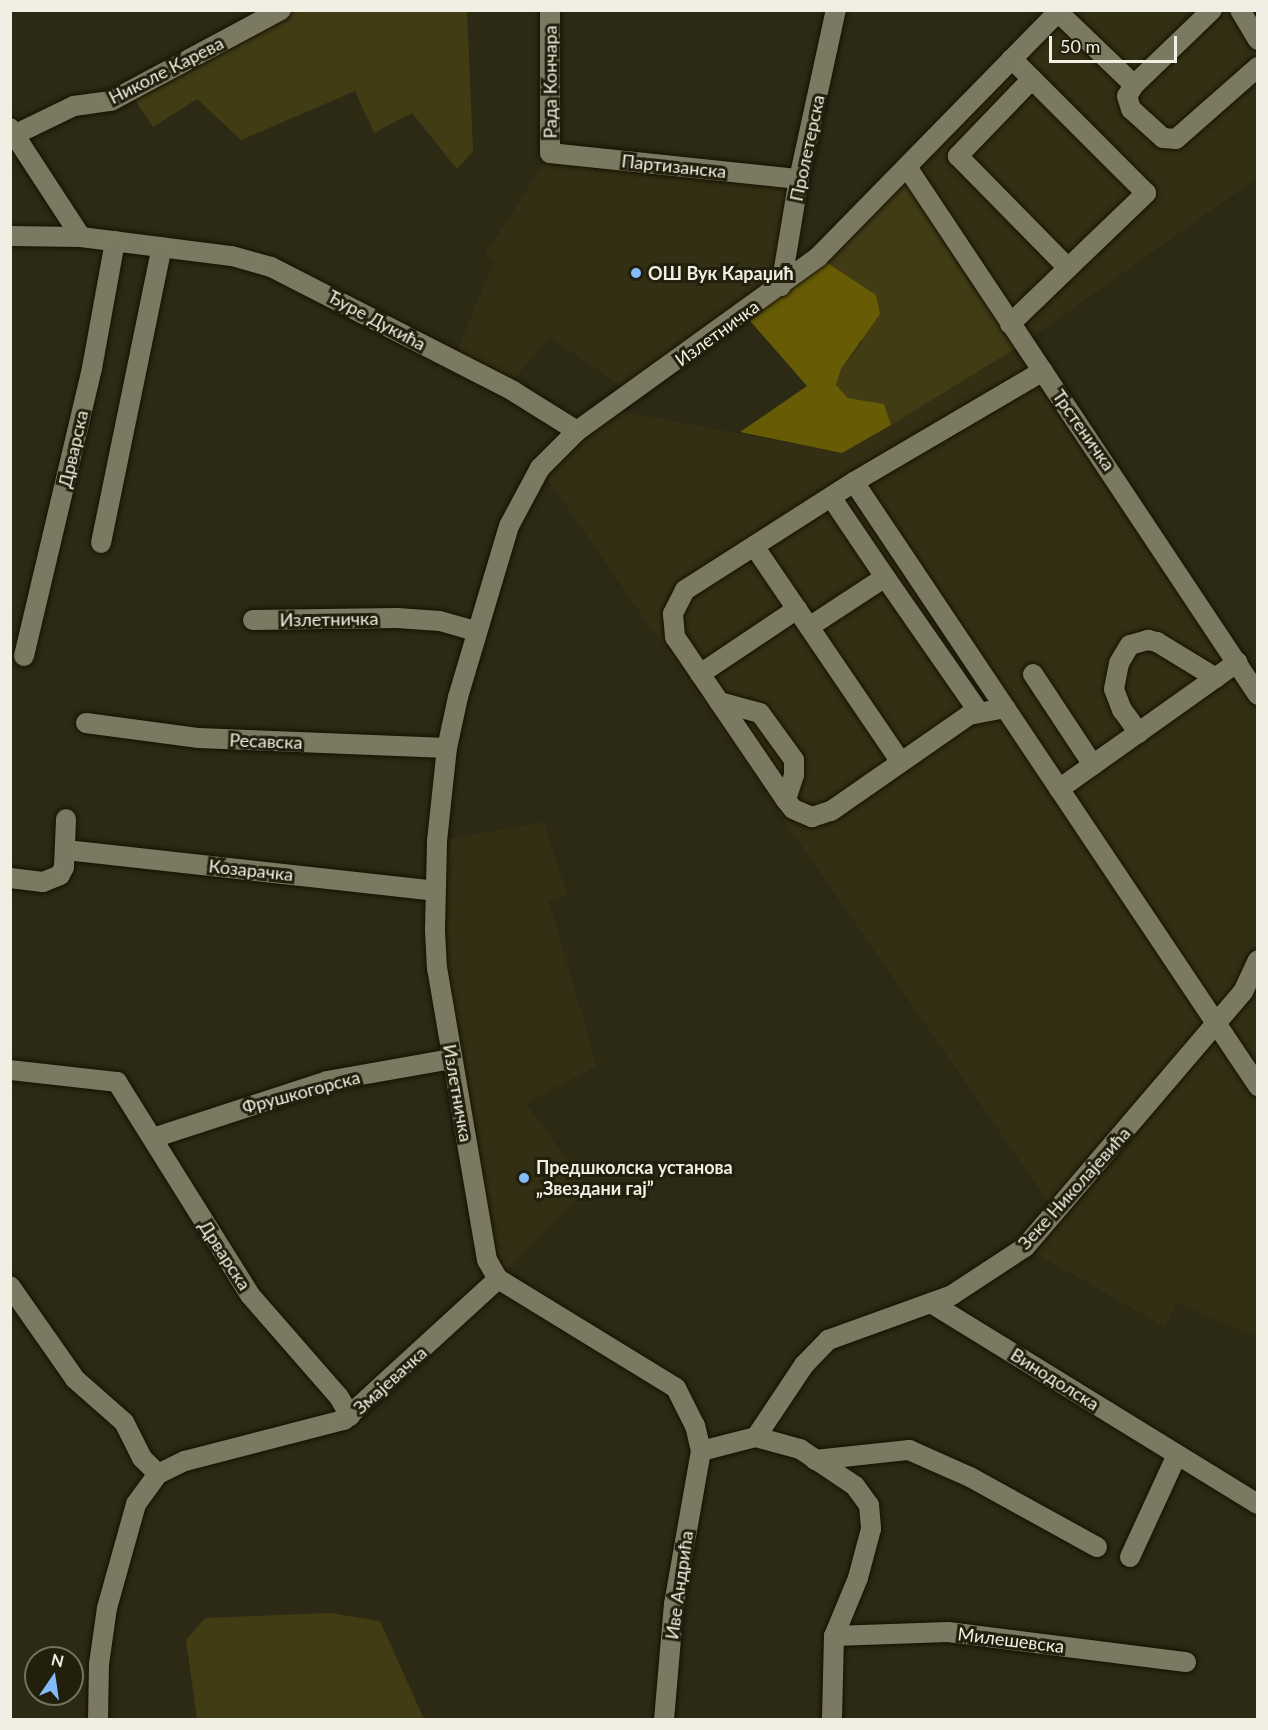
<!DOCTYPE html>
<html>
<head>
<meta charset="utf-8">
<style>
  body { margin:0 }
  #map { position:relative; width:1268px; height:1730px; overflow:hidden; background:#2c2915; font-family:Lato,sans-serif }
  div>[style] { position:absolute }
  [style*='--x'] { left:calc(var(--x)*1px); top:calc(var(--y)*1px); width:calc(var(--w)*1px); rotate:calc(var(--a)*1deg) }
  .built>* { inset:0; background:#332f14 }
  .green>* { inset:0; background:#423c15 }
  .forest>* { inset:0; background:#675c05 }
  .roads { filter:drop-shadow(0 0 2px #141101) drop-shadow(0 0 2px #141101) }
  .minor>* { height:20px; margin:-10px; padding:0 10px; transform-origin:10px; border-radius:10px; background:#7c7962 }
  .dots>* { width:16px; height:16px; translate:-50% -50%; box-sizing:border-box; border:3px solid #221f0c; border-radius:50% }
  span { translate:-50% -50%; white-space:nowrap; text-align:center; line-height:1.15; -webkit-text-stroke:6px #221f0c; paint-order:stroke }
  .street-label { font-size:18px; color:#f1efe3 }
  .poi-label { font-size:18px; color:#f1efe3; font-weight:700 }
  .left { translate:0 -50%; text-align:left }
  .frame { position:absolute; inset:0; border:12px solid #f1efe3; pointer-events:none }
  .north { position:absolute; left:24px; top:1646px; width:60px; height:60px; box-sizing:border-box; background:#221f0c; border:2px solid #757262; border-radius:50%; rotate:13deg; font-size:16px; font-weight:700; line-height:24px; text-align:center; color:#f1efe3 }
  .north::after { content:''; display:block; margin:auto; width:21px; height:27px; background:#82bcfa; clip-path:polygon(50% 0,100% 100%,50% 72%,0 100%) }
  .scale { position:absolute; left:1049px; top:36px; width:128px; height:27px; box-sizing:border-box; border:3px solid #f1efe3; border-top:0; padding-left:8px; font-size:18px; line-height:21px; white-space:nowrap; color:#f1efe3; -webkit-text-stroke:4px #221f0c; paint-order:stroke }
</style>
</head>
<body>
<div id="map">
  <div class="built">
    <div style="clip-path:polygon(1060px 11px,1240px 11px,1257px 40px,1257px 178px,1024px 343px,1257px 695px,1257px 1337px,1177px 1303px,1165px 1327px,1025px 1247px,1056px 1213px,540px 468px,610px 409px,842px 453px,1023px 343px,907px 167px)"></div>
    <div style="clip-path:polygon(551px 153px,799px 179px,781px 286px,632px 393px,549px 337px,511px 383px,456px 353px,494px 261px,485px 254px)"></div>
    <div style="clip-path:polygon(544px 822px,567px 895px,549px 901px,597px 1066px,526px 1103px,588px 1188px,498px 1279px,452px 1059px,437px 841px)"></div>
  </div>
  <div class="green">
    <div style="clip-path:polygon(277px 11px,467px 11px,473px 151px,457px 169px,412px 113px,374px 133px,355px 91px,241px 140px,197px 99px,153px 127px,126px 86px)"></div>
    <div style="clip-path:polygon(907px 167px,1024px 343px,891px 425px,884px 404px,848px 398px,836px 385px,841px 369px,862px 342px,818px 257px)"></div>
    <div style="clip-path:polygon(330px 1613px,380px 1621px,424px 1719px,197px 1719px,186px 1640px,205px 1618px)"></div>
  </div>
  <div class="forest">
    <div style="clip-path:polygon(818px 257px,876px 295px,880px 314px,841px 369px,836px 385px,848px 398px,884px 404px,891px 425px,842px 453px,740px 432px,807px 386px,744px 314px)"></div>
  </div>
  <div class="roads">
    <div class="minor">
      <div style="--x:550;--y:10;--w:143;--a:90"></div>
      <div style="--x:550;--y:153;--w:250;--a:6"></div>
      <div style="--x:1240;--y:10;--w:35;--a:59"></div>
      <div style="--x:1058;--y:12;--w:105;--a:43.8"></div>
      <div style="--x:1134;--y:85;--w:108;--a:-43.9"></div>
      <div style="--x:1032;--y:79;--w:107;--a:133.9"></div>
      <div style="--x:958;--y:156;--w:157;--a:45.5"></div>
      <div style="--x:1134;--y:85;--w:13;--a:122"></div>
      <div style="--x:1127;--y:96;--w:14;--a:73"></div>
      <div style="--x:1131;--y:109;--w:43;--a:42.2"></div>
      <div style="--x:1163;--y:138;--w:13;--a:4"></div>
      <div style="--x:1176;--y:139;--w:109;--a:-41.3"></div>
      <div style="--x:10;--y:128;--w:130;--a:56.9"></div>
      <div style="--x:14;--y:135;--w:67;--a:-25.8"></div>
      <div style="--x:74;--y:106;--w:37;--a:-8"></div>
      <div style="--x:111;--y:101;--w:193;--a:-28.2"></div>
      <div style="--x:907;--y:167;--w:634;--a:56.39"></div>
      <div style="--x:10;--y:236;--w:71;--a:0.8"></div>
      <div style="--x:81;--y:237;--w:152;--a:7.2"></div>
      <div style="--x:232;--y:256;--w:41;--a:15.8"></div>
      <div style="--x:271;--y:267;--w:272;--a:27.1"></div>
      <div style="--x:513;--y:391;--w:75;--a:32"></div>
      <div style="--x:781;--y:286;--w:109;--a:-80.5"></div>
      <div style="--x:799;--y:179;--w:173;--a:-77.7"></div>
      <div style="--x:1010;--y:324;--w:189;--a:-43.9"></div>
      <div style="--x:1146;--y:193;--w:190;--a:-135"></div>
      <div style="--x:1043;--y:371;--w:219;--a:149.6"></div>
      <div style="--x:854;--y:482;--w:727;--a:56.22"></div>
      <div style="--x:854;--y:482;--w:201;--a:147.4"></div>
      <div style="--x:685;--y:590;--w:27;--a:117"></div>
      <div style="--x:673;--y:614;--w:23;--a:85"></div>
      <div style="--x:675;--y:637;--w:12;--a:55"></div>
      <div style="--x:682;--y:647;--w:185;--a:55.8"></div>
      <div style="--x:786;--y:800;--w:11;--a:52"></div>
      <div style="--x:793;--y:809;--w:21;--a:23"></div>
      <div style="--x:812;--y:817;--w:20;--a:-18"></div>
      <div style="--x:831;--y:811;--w:168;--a:-34.8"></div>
      <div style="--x:969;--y:715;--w:37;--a:-11"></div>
      <div style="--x:831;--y:497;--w:97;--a:56"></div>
      <div style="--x:101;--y:543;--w:302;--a:-78.4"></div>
      <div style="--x:754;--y:546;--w:261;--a:55.8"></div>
      <div style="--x:253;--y:620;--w:144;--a:-0.8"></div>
      <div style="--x:397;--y:618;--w:43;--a:4"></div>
      <div style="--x:440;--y:621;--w:36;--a:16"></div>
      <div style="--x:809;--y:627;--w:91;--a:-33.3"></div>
      <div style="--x:885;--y:577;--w:165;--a:55.2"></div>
      <div style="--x:24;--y:656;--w:296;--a:-76.7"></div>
      <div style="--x:92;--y:368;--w:129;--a:-79.7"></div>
      <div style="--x:700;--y:674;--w:117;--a:-33.8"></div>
      <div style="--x:1033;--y:674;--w:109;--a:56.6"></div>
      <div style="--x:719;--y:702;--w:42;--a:15"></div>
      <div style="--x:760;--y:713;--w:58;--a:54.1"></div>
      <div style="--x:794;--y:760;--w:15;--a:90"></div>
      <div style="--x:794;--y:775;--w:26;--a:108"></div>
      <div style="--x:86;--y:723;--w:114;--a:7.6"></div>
      <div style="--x:199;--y:738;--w:248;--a:2.3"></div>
      <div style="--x:1139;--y:733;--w:29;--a:-126"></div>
      <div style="--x:1122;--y:710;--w:22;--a:-111"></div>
      <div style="--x:1114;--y:689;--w:26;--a:-79"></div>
      <div style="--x:1119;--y:663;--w:21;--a:-59"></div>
      <div style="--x:1130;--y:645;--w:19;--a:-16"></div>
      <div style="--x:1148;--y:640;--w:9;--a:13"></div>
      <div style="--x:1157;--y:642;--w:69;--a:31.4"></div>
      <div style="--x:1059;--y:789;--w:219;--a:-35.4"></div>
      <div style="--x:66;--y:850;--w:371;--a:6.3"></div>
      <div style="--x:10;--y:878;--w:33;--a:7"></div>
      <div style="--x:43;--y:882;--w:18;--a:-22"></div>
      <div style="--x:60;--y:875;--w:9;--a:-63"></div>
      <div style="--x:64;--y:867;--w:48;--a:-87.6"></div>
      <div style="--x:10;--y:1070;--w:108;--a:6.4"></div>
      <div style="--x:117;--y:1082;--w:251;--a:58"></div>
      <div style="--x:250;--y:1295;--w:135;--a:48.9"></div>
      <div style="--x:339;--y:1397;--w:22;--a:60"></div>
      <div style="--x:153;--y:1138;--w:183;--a:-18.1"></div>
      <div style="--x:327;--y:1081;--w:127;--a:-10"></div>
      <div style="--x:10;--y:1286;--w:113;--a:55"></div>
      <div style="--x:75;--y:1379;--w:65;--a:41.3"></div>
      <div style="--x:124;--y:1422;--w:40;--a:63.4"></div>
      <div style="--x:142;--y:1458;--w:23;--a:45"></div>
      <div style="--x:931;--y:1303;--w:384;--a:31.6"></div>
      <div style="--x:756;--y:1437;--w:46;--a:15.3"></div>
      <div style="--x:800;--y:1449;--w:66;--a:33.9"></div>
      <div style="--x:855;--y:1486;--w:24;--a:54"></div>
      <div style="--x:869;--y:1505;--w:24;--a:85"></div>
      <div style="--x:871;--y:1529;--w:51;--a:104.9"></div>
      <div style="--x:858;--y:1578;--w:63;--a:112.5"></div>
      <div style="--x:834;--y:1636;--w:84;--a:91.4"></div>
      <div style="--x:701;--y:1451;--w:57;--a:-14.3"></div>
      <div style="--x:756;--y:1437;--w:87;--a:-56.3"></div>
      <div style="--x:804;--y:1365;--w:35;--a:-46"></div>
      <div style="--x:828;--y:1340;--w:132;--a:-19.9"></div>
      <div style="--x:952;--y:1295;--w:87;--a:-33.3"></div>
      <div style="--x:1025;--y:1247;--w:335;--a:-49.5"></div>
      <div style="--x:1243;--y:992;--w:35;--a:-65"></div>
      <div style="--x:815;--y:1460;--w:95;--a:-6.1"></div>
      <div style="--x:909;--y:1450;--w:67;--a:23.9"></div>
      <div style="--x:970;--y:1477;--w:145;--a:28.9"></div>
      <div style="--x:1130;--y:1557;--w:112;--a:-65.3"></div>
      <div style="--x:834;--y:1636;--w:114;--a:-2"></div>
      <div style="--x:948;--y:1632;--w:240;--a:7.2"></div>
      <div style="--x:98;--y:1720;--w:56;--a:-89"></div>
      <div style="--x:99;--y:1664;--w:57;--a:-81.9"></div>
      <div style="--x:107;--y:1608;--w:108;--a:-74.4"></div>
      <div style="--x:136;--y:1504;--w:37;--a:-54"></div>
      <div style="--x:158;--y:1474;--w:30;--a:-26"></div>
      <div style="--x:185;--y:1461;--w:164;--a:-14.5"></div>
      <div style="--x:344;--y:1420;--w:209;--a:-42.5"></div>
      <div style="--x:664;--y:1720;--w:116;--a:-85.1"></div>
      <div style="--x:674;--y:1604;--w:155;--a:-80"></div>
      <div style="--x:701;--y:1451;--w:26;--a:-103"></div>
      <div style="--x:695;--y:1426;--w:42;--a:-116.6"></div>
      <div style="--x:676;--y:1388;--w:209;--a:-148.5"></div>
      <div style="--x:498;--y:1279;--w:22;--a:-120"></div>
      <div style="--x:487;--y:1260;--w:295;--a:-99.7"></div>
      <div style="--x:437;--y:969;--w:39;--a:-93"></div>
      <div style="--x:435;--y:930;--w:89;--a:-88.7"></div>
      <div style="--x:437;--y:841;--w:94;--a:-83.9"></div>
      <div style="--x:447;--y:748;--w:52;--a:-77.8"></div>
      <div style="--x:458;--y:697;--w:178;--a:-73.4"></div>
      <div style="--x:509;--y:526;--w:66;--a:-61.9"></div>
      <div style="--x:540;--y:468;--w:52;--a:-45"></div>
      <div style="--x:577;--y:431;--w:297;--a:-35.8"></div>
      <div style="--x:818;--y:257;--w:346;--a:-45.6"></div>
    </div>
  </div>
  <div class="dots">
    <div style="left:636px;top:273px;background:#82bcfa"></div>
    <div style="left:524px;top:1178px;background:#82bcfa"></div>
  </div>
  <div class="street-label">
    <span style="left:166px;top:70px;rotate:-27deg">Николе Карева</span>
    <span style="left:550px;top:82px;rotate:-90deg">Рада Кончара</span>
    <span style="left:807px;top:148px;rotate:-78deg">Пролетерска</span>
    <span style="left:674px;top:166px;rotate:6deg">Партизанска</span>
    <span style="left:377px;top:320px;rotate:28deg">Ђуре Дукића</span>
    <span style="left:717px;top:333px;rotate:-36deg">Излетничка</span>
    <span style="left:1084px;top:430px;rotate:55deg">Трстеничка</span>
    <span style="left:73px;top:449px;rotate:-77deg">Дрварска</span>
    <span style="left:329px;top:619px;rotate:-1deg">Излетничка</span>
    <span style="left:266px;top:741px;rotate:2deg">Ресавска</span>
    <span style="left:251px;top:870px;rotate:6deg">Козарачка</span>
    <span style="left:301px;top:1092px;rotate:-15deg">Фрушкогорска</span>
    <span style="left:458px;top:1093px;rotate:80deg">Излетничка</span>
    <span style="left:1074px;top:1188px;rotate:-48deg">Зеке Николајевића</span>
    <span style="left:225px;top:1255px;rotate:57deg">Дрварска</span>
    <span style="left:1055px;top:1379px;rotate:32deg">Винодолска</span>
    <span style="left:390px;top:1380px;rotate:-42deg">Змајевачка</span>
    <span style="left:679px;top:1585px;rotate:-82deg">Иве Андрића</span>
    <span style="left:1011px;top:1640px;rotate:7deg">Милешевска</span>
  </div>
  <div class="poi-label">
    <span class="left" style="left:648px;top:273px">ОШ Вук Караџић</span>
    <span class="left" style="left:536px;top:1178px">Предшколска установа<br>„Звездани гај”</span>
  </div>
  <div class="frame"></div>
  <div class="north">N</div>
  <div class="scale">50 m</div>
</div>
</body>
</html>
